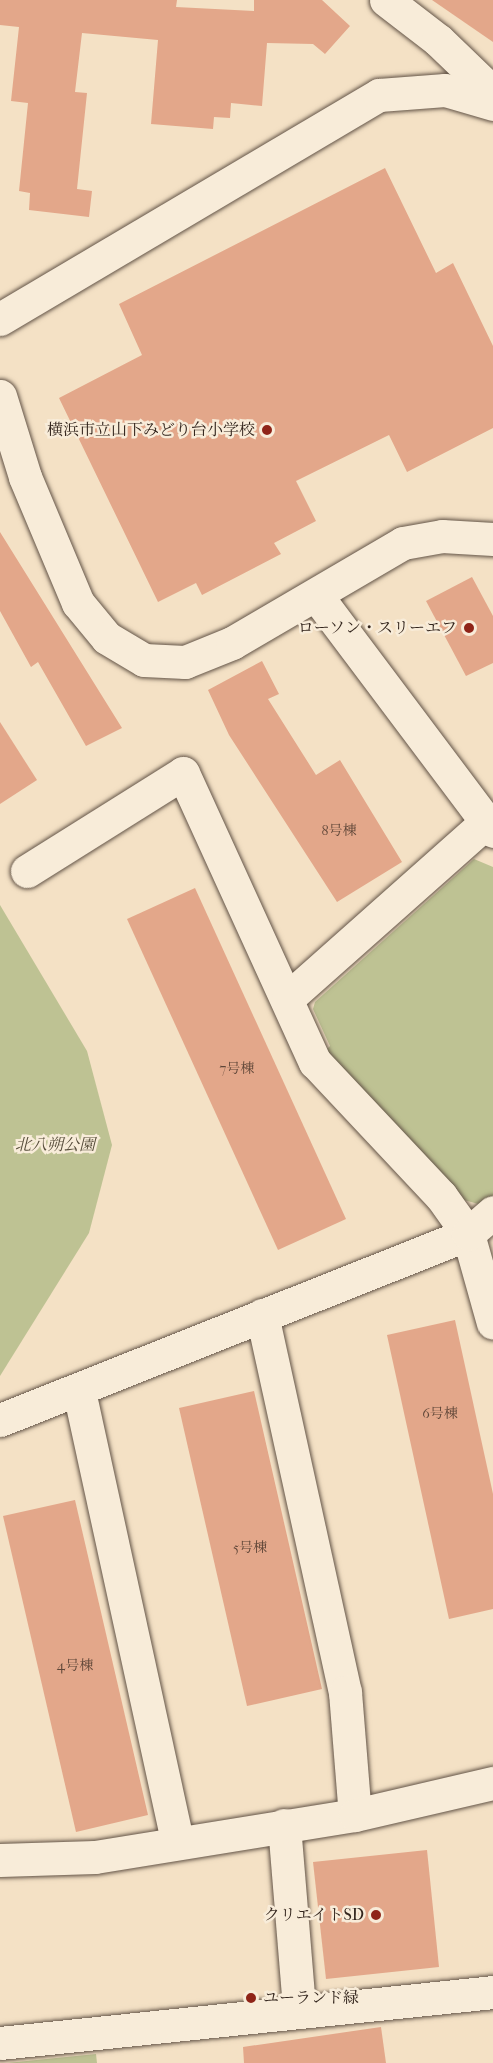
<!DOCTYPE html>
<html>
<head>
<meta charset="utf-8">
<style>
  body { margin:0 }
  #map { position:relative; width:493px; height:2063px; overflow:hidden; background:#f4e1c5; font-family:"IM FELL French Canon","Noto Serif JP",serif }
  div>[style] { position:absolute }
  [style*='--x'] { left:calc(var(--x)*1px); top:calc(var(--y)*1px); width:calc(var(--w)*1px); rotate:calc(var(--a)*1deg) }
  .green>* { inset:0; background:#bec293 }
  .building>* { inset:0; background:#e3a78a }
  .roads { filter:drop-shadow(0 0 2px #635447) drop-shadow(0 0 2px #635447) }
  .street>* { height:33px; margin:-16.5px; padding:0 16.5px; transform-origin:16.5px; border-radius:16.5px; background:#f8ecd9 }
  .secondary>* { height:33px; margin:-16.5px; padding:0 16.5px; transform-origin:16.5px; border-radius:16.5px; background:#f8ecd9 }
  .dots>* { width:16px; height:16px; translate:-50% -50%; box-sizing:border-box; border:3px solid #f8ecd9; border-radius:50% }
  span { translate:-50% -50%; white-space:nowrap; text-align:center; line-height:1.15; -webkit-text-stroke:5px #f8ecd9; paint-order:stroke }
  .number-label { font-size:14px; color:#5f4638 }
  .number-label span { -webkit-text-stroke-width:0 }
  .poi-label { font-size:16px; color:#33251d }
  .right { translate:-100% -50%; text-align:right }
  .left { translate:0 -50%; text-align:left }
  .park-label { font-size:16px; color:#564c3a; font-style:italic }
</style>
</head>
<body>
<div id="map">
  <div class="green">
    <div style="clip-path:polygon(474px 859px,493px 867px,493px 1195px,482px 1205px,464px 1200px,326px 1050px,330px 1046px,313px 1009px,315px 1002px)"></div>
    <div style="clip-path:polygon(0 905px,87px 1051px,112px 1145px,89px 1233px,0 1376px)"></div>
    <div style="clip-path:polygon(96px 2054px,97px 2063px,7px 2063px)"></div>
  </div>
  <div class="building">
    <div style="clip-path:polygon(0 0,177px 0,176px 7px,254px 11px,254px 0,322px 0,350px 26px,325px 54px,313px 44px,267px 43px,262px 106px,231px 103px,230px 118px,214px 117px,213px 129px,151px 124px,158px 40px,82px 33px,75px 92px,87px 93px,77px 189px,92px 191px,89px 217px,29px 210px,30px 193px,19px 191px,28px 103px,11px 101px,19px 27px,0 25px)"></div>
    <div style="clip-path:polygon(432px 0,493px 0,493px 42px)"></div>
    <div style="clip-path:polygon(385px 168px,436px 273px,453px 263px,493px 346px,493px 428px,407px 472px,389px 435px,296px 481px,316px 521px,274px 543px,281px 554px,202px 595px,196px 583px,158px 602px,59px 398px,142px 355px,119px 304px)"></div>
    <div style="clip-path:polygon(0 532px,122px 728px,86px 746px,38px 662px,31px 667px,0 611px)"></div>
    <div style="clip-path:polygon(472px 577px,493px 616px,493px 663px,466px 676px,426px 601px)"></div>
    <div style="clip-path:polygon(262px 661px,279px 694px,268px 699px,316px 775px,340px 760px,402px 862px,337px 902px,229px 735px,208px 690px)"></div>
    <div style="clip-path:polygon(0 722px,37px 780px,0 804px)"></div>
    <div style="clip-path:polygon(195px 888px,346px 1219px,278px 1250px,127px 919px)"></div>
    <div style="clip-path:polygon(455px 1320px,493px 1494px,493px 1609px,449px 1619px,387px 1335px)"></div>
    <div style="clip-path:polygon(254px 1391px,322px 1689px,247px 1706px,179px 1408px)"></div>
    <div style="clip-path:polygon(75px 1500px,148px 1815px,76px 1832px,3px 1516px)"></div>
    <div style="clip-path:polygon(427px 1850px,439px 1967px,326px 1979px,313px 1862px)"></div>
    <div style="clip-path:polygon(381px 2027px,386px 2063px,244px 2063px,243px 2047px)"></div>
  </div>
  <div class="roads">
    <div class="street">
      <div style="--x:386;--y:0;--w:66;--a:37.6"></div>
      <div style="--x:438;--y:40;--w:76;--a:43.9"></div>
      <div style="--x:0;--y:319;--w:440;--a:-30.6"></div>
      <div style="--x:379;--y:95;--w:66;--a:-4.3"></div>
      <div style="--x:445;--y:90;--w:50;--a:16.3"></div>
      <div style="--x:27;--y:871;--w:184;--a:-32.1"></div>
      <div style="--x:183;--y:773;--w:318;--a:65.5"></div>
      <div style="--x:315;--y:1062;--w:184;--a:46.8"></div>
      <div style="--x:441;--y:1196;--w:47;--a:54.6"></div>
      <div style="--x:468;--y:1234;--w:92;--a:74.3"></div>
      <div style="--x:288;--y:998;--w:265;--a:-41.6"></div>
      <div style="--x:262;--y:1315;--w:386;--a:77.6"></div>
      <div style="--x:345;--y:1692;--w:123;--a:85.4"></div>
      <div style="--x:79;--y:1391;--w:461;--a:77.7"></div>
      <div style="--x:0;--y:1420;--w:504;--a:-21.67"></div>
      <div style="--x:468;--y:1234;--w:33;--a:-41"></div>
      <div style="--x:284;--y:1825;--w:185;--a:85.3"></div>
      <div style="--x:0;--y:1860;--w:95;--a:-1.8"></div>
      <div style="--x:95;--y:1857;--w:263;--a:-9.2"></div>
      <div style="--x:355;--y:1815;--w:142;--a:-13.1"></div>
    </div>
    <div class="secondary">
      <div style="--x:0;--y:396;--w:85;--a:72.8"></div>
      <div style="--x:25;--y:477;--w:137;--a:67.2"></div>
      <div style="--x:78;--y:603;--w:45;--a:50.4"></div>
      <div style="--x:107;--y:638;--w:43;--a:30.7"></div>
      <div style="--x:144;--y:660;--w:41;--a:2.8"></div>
      <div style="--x:185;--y:662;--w:51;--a:-22"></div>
      <div style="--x:232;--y:643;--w:198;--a:-30.3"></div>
      <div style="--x:403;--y:543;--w:40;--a:-10"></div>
      <div style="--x:442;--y:536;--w:51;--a:3.4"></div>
      <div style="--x:316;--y:595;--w:295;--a:53.1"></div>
      <div style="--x:0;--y:2043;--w:496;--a:-5.9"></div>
    </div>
  </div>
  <div class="dots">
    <div style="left:267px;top:430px;background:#8f2418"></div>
    <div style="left:469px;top:628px;background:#8f2418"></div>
    <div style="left:376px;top:1915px;background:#8f2418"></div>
    <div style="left:251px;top:1998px;background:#8f2418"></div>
  </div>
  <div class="number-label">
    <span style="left:339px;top:831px">8号棟</span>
    <span style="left:237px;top:1069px">7号棟</span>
    <span style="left:440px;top:1414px">6号棟</span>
    <span style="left:250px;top:1548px">5号棟</span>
    <span style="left:75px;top:1666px">4号棟</span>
  </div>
  <div class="poi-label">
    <span class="right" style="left:255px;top:430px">横浜市立山下みどり台小学校</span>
    <span class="right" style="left:457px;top:628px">ローソン・スリーエフ</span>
    <span class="right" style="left:364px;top:1915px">クリエイトSD</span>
    <span class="left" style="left:263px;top:1998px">ユーランド緑</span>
  </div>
  <div class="park-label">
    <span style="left:55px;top:1145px">北八朔公園</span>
  </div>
</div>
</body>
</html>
